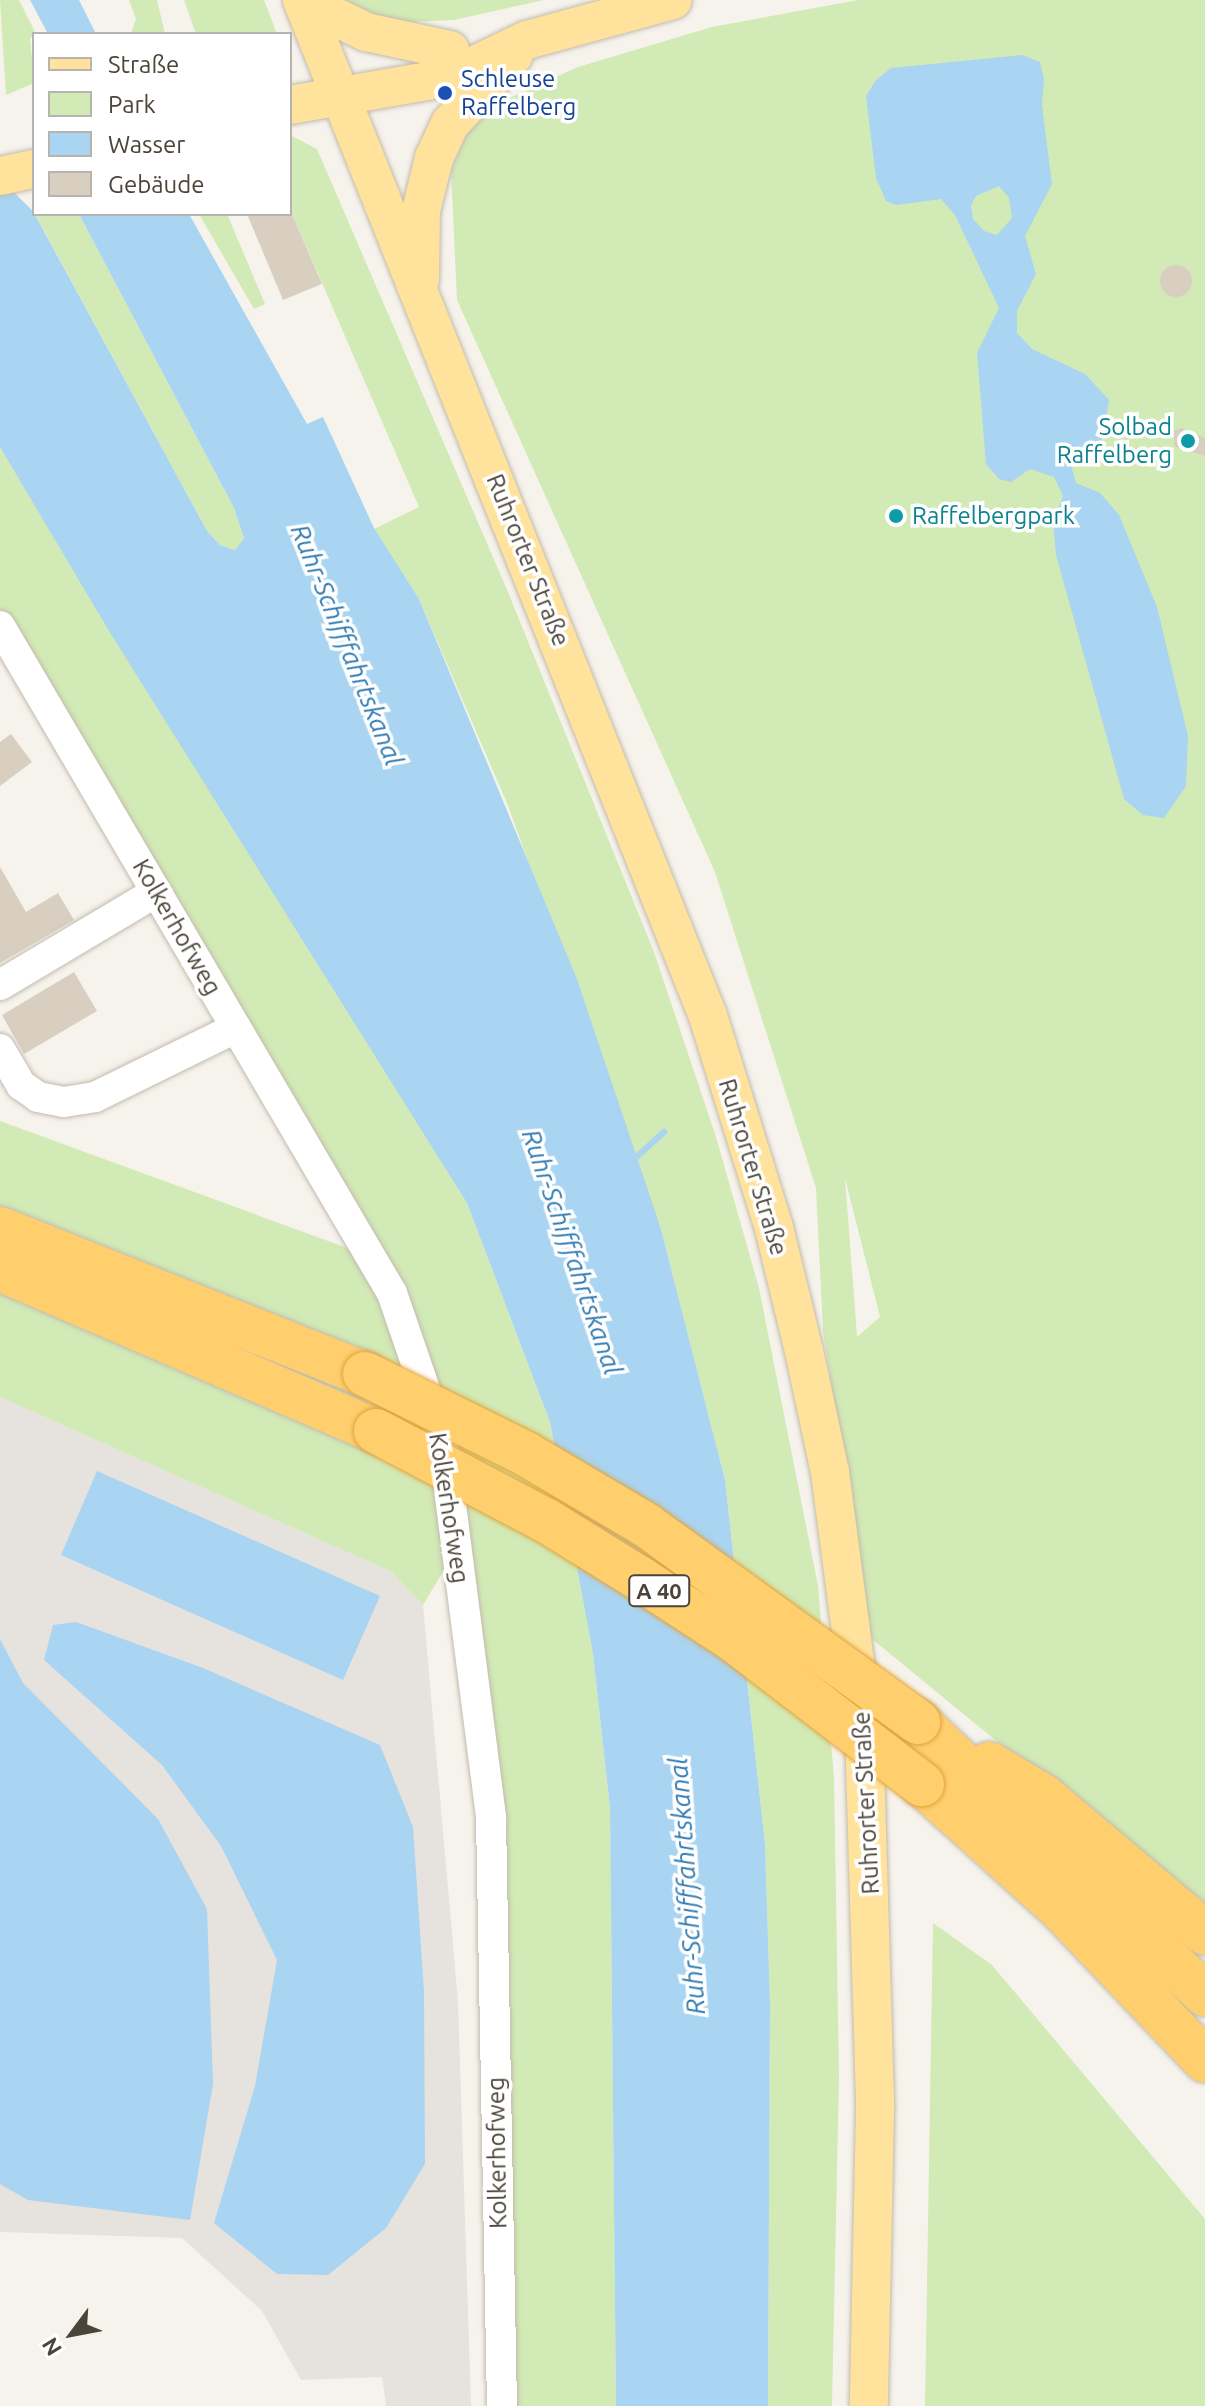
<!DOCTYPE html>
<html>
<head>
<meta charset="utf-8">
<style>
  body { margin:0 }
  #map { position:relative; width:1205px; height:2406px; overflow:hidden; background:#f6f3ec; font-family:Ubuntu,sans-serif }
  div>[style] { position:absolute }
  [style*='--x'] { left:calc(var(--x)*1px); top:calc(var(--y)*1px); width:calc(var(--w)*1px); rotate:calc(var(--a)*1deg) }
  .industrial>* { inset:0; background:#e6e2dd }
  .green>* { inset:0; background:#d2eab5 }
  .water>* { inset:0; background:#a9d4f2 }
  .stream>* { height:6px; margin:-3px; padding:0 3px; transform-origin:3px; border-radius:3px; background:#a9d4f2 }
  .building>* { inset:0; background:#d8cfc1 }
  .round { border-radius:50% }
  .roads { filter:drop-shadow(0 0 2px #c2bbae) drop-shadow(0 0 2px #c2bbae) }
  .minor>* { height:30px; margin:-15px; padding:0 15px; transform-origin:15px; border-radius:15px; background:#fff }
  .major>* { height:38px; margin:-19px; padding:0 19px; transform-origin:19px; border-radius:19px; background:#ffe39c }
  .highway>* { height:44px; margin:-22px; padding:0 22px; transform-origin:22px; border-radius:22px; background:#ffcf6e }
  .bridges { filter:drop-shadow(0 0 2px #e0a43c) drop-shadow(0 0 2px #e0a43c) }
  .highway-bridge>* { height:44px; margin:-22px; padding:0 22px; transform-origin:22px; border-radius:22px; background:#ffcf6e }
  .dots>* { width:22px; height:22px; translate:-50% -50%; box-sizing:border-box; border:4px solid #fff; border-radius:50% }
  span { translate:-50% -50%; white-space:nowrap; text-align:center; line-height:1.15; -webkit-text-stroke:7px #fff; paint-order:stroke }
  .shield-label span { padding:2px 6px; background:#fff; border:2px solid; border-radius:6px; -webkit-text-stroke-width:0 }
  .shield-label { font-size:22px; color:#4b4439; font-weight:700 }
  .transit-label { font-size:24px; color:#164399 }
  .left { translate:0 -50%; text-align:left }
  .culture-label { font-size:24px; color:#0d838f }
  .right { translate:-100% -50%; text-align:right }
  .street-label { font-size:24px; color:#4b4439 }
  .water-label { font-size:26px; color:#2e7ab2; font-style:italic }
  .legend { position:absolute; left:32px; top:32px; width:260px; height:184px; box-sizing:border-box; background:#fff; border:2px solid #b7b4b0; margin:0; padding:10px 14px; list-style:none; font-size:24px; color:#4b4439 }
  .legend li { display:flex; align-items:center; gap:16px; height:40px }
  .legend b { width:40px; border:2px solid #b7b4b0 }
  .north { position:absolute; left:32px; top:2294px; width:80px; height:80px; -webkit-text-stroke:6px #fff; paint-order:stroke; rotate:238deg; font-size:22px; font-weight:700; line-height:32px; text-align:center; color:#4b4439 }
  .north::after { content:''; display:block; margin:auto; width:28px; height:36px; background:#4b4439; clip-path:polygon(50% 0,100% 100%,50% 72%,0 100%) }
</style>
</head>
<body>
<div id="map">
  <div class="industrial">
    <div style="clip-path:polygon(0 1397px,392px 1572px,423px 1605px,458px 2001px,471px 2406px,386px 2406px,382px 2377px,301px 2380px,262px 2311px,182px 2238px,0 2232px)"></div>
  </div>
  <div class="green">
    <div style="clip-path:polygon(0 0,19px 0,36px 34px,30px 38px,34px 83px,6px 95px)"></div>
    <div style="clip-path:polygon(129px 0,157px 0,165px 34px,131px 34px,136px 19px)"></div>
    <div style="clip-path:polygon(184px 0,264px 0,277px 34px,196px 34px)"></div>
    <div style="clip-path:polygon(345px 0,544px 0,454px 20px,411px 22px,382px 19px)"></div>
    <div style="clip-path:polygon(evenodd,858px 0,1205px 0,1205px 1912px,872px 1639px,823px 1331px,816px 1188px,715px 872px,457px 300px,451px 171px,466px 135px,496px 104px,578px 67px,712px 27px,858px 0,845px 1178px,880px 1317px,858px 1336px,857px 1336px,845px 1178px)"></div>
    <div style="clip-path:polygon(290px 135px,317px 149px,508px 592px,654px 952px,716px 1137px,759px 1288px,818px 1586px,834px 1778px,839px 2076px,832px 2406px,768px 2406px,770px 2004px,765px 1844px,725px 1480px,661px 1229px,507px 803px,419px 599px,374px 529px,419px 507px,290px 209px)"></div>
    <div style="clip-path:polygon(35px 214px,79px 214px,234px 508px,244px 538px,235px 550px,220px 545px,207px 531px)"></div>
    <div style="clip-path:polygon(199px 214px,227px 214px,265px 304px,254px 309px)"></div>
    <div style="clip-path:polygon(0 447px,467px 1203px,550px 1422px,593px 1654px,610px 1808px,616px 2406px,495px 2406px,483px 1817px,444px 1570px,423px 1605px,392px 1572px,0 1397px,0 1121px,350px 1249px,0 641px)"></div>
    <div style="clip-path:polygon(933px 1923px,992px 1965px,1205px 2219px,1205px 2406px,925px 2406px)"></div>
  </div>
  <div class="water">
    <div style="clip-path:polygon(30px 0,79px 0,96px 34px,48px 34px)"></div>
    <div style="clip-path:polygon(evenodd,1022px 55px,1040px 62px,1044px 79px,1042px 105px,1052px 184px,1025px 236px,1036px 274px,1017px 311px,1017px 333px,1032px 349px,1085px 374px,1109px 400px,1102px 439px,1071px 465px,1076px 483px,1100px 493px,1119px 515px,1157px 607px,1188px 736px,1186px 786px,1164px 818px,1143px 815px,1124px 799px,1056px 555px,1053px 522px,1063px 496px,1054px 477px,1030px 469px,1011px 482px,999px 479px,986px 464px,977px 353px,999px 308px,955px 215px,941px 199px,896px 205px,886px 201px,876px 178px,866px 96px,876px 80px,891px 68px,1022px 55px,999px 186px,1009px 198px,1012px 218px,997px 235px,984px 231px,973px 219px,971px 206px,976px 196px,999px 186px)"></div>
    <div style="clip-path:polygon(0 179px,33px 211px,207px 531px,220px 545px,235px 550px,244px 538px,234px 508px,79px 214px,189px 214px,307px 424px,323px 417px,374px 528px,419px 599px,577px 979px,661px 1229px,725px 1480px,765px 1844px,770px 2004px,768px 2406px,616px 2406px,610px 1808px,593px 1654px,550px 1422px,467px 1203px,109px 631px,0 447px)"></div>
    <div style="clip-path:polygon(97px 1471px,380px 1596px,343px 1680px,61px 1555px)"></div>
    <div style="clip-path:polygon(76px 1622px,203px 1668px,380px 1745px,413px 1827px,424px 1992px,425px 2164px,386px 2228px,328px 2275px,277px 2274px,214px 2223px,255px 2086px,277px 1960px,221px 1846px,162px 1765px,44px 1660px,53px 1625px)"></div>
    <div style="clip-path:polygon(0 1639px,23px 1683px,158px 1819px,207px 1909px,213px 2084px,190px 2220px,28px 2200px,0 2184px)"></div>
  </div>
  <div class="stream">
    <div style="--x:631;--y:1162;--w:45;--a:-42.3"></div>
  </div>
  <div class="building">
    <div style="clip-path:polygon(247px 214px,292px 214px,322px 284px,283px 300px)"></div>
    <div class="round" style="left:1160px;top:265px;width:32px;height:32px"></div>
    <div style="clip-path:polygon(1181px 428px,1205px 438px,1205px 456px,1174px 446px,1174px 431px)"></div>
    <div style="clip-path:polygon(11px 734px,32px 762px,0 786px,0 742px)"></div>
    <div style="clip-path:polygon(0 867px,26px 912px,58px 893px,74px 920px,0 963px)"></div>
    <div style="clip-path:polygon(74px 972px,97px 1011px,24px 1054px,2px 1015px)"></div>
  </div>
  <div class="roads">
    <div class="minor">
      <div style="--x:0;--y:626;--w:774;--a:59.56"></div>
      <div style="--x:392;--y:1293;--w:157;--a:71.1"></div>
      <div style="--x:443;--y:1442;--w:379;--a:82.7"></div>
      <div style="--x:491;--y:1818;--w:588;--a:88.93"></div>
      <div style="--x:0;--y:985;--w:182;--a:-30.8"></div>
      <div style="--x:0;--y:1049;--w:42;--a:59.7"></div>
      <div style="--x:21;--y:1085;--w:21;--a:35"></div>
      <div style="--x:38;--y:1097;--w:26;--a:11"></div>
      <div style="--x:64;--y:1102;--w:31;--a:-9"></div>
      <div style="--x:95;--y:1097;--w:157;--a:-26.1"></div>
    </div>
    <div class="major">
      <div style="--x:302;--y:0;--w:1094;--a:68.22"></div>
      <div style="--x:708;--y:1016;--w:222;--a:72.7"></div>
      <div style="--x:774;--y:1228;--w:127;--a:76.3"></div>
      <div style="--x:804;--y:1351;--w:124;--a:77.9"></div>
      <div style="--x:830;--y:1472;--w:260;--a:82.5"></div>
      <div style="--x:864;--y:1730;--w:380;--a:88.3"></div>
      <div style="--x:875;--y:2110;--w:296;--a:91.2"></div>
      <div style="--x:303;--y:1;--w:70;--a:26.2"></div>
      <div style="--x:366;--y:32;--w:86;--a:12.1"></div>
      <div style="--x:290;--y:105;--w:162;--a:-9.9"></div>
      <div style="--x:450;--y:77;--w:85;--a:-25.7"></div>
      <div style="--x:527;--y:40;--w:151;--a:-15.3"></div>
      <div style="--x:0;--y:176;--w:35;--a:-12"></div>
      <div style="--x:420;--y:279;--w:68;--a:-89.2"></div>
      <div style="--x:421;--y:211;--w:55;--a:-76.2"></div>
      <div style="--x:434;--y:158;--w:38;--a:-65"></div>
      <div style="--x:450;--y:124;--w:94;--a:-47.2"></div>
    </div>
    <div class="highway">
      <div style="--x:0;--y:1229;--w:393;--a:21.7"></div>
      <div style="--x:0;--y:1269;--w:409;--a:23.3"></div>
      <div style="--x:918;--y:1722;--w:395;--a:43.5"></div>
      <div style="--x:989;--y:1764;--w:63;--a:30.7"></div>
      <div style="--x:1043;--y:1796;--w:212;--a:40.2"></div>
      <div style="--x:922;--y:1784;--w:187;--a:42"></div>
      <div style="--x:1061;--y:1909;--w:209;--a:46.4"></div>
    </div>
  </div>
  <div class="bridges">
    <div class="highway-bridge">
      <div style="--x:365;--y:1374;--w:180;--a:26.4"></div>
      <div style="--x:526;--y:1454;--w:139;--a:30.6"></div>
      <div style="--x:646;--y:1525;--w:336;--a:35.9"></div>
      <div style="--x:376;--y:1431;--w:193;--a:27.8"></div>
      <div style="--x:547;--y:1521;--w:112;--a:31.8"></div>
      <div style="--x:642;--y:1580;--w:110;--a:33.1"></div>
      <div style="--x:734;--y:1640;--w:237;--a:37.5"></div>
    </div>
  </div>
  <div class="dots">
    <div style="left:445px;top:93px;background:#1a4fb4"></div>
    <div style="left:1188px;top:441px;background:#0f9aa8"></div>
    <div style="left:896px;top:516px;background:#0f9aa8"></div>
  </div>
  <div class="shield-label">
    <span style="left:659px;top:1591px">A 40</span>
  </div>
  <div class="transit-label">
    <span class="left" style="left:461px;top:93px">Schleuse<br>Raffelberg</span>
  </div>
  <div class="culture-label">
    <span class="right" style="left:1172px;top:441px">Solbad<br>Raffelberg</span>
    <span class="left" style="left:912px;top:516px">Raffelbergpark</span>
  </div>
  <div class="street-label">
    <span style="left:528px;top:560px;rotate:68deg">Ruhrorter Straße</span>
    <span style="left:177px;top:927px;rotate:60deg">Kolkerhofweg</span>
    <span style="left:753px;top:1167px;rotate:73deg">Ruhrorter Straße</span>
    <span style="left:449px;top:1508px;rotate:81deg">Kolkerhofweg</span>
    <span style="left:866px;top:1803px;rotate:-93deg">Ruhrorter Straße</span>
    <span style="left:497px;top:2153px;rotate:-91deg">Kolkerhofweg</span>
  </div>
  <div class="water-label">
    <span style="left:347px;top:645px;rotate:68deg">Ruhr-Schifffahrtskanal</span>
    <span style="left:572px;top:1252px;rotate:71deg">Ruhr-Schifffahrtskanal</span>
    <span style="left:687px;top:1886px;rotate:-94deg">Ruhr-Schifffahrtskanal</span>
  </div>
  <ul class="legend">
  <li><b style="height:10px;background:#ffe39c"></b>Straße</li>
  <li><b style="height:22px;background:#d2eab5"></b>Park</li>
  <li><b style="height:22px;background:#a9d4f2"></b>Wasser</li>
  <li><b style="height:22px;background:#d8cfc1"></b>Gebäude</li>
  </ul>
  <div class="north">N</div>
</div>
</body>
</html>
